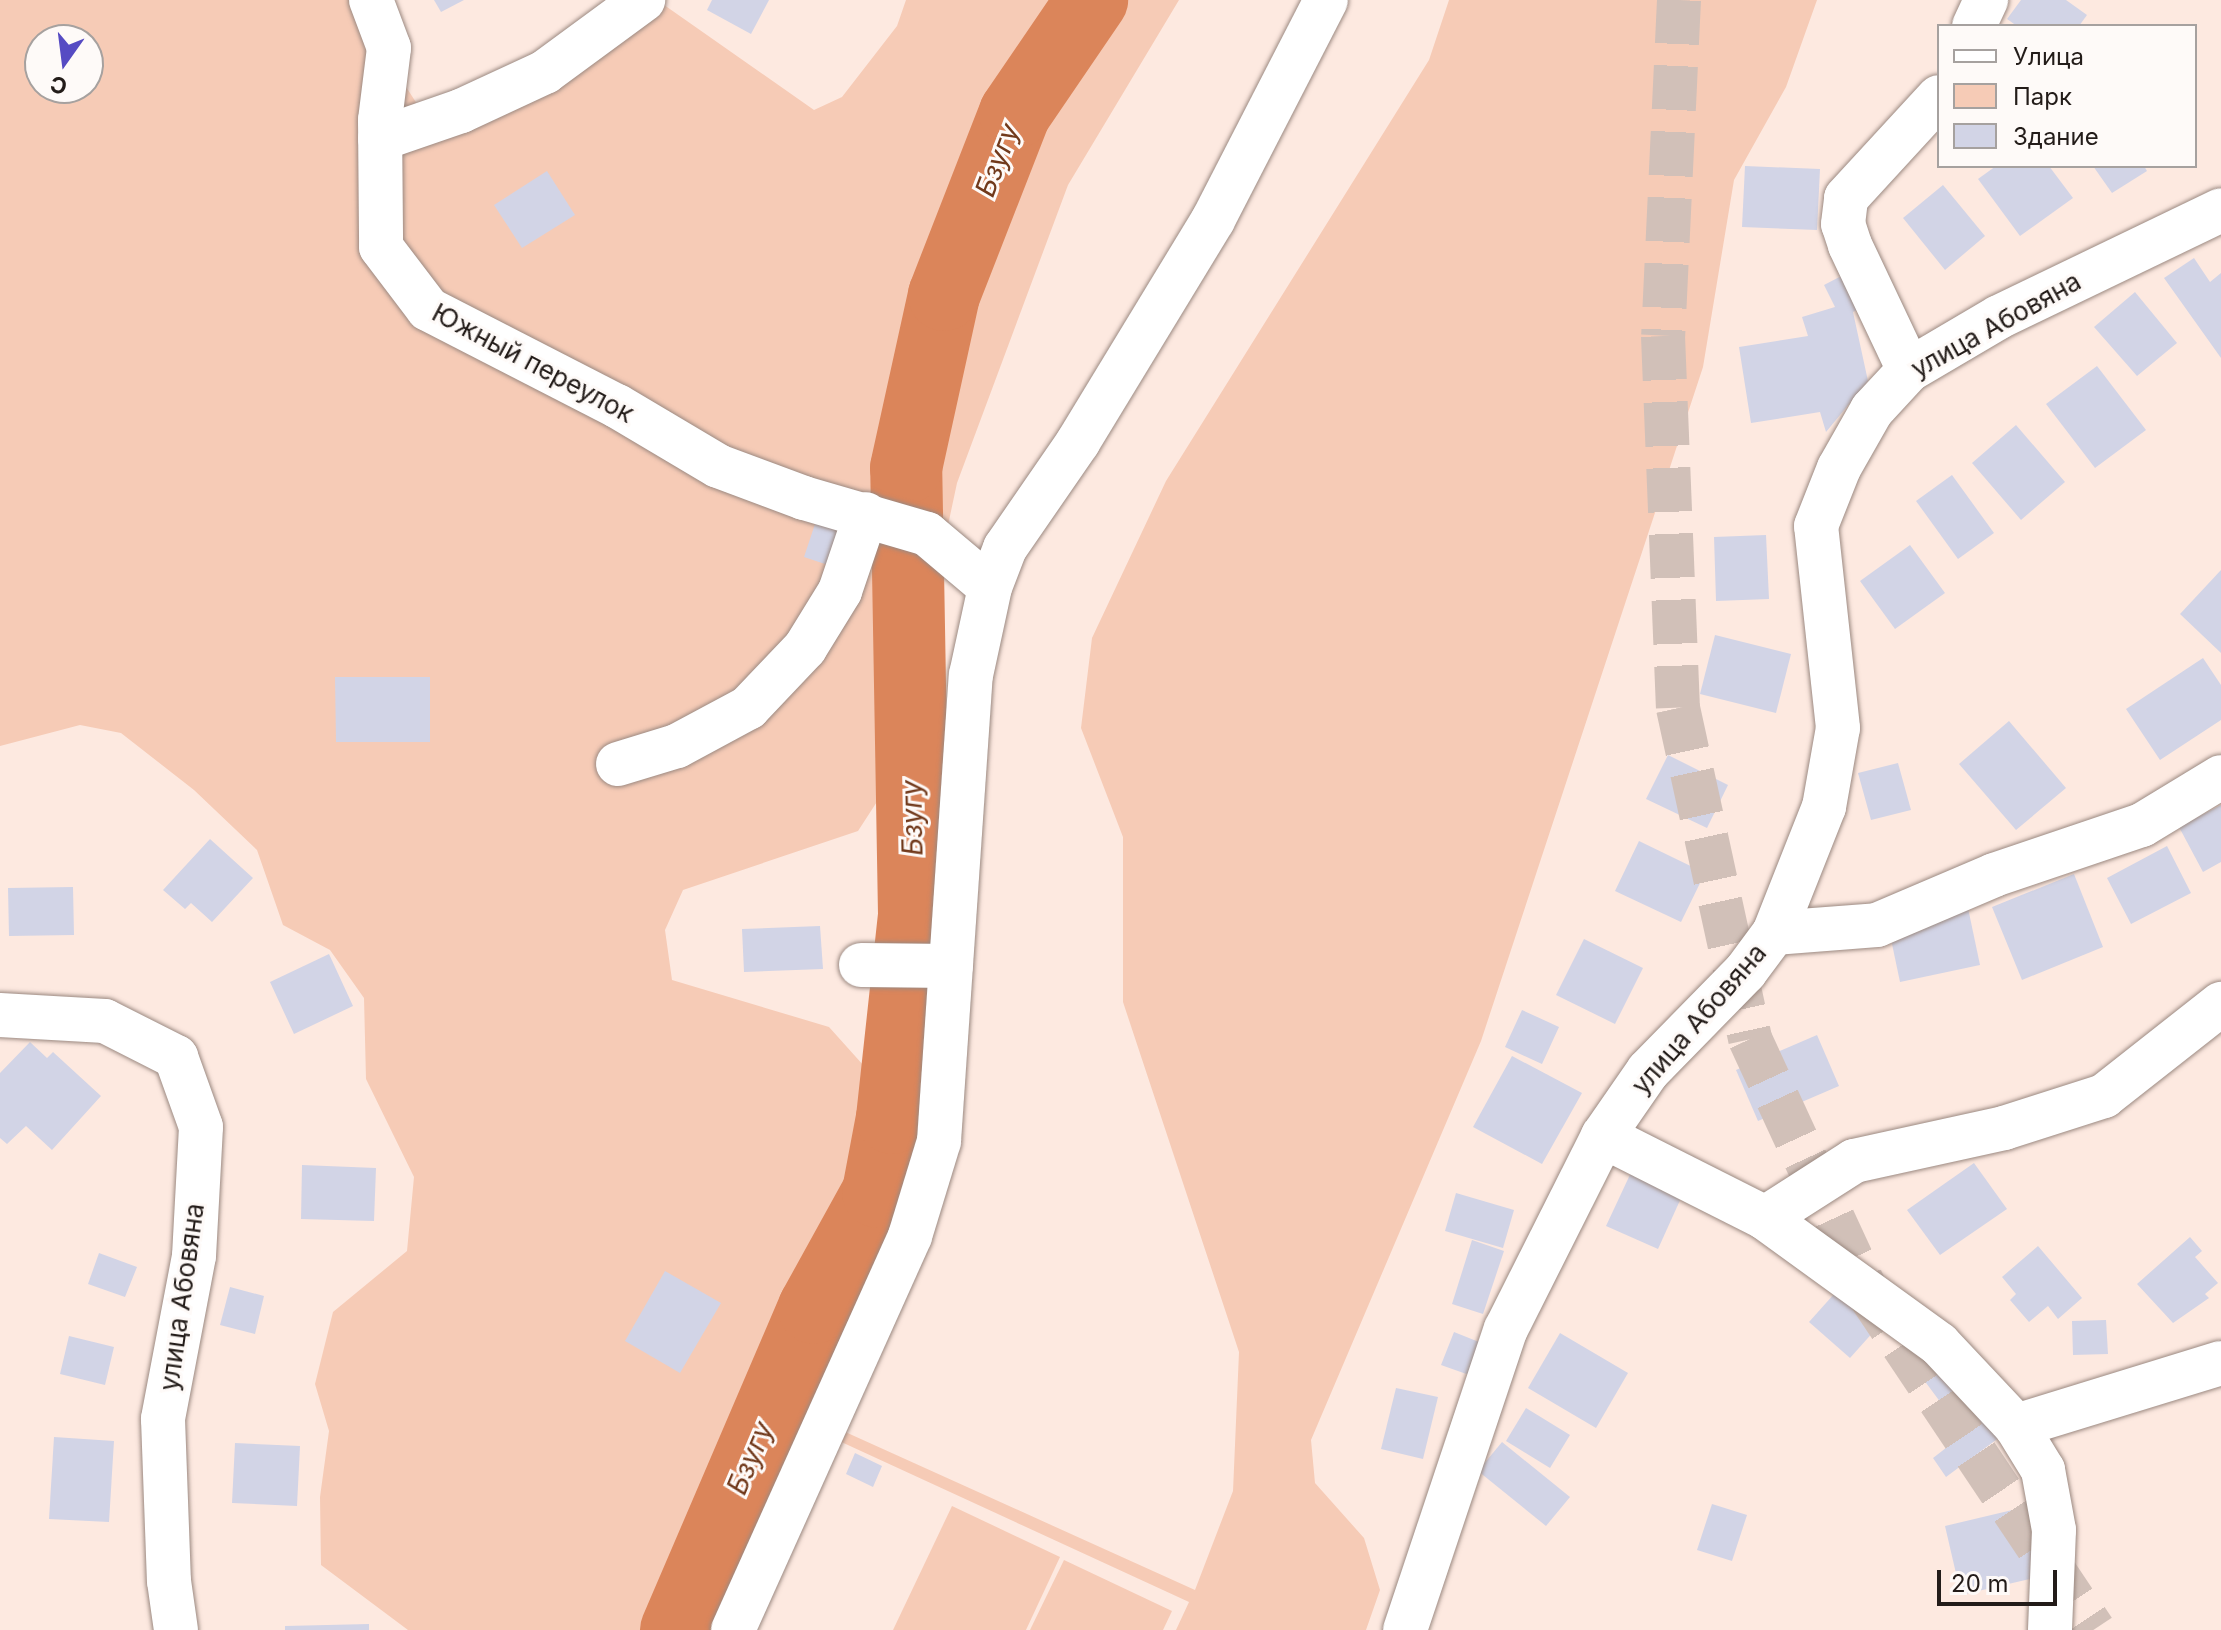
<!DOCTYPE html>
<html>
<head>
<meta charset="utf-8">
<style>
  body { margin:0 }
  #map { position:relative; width:2221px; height:1630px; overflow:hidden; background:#fde9e0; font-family:Inter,sans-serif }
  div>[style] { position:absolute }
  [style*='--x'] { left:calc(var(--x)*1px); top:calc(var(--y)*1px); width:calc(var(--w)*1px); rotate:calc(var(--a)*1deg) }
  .green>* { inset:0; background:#f6cbb6 }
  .river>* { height:72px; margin:-36px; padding:0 36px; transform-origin:36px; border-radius:36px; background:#db855a }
  .building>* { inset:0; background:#d2d4e6 }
  .highway-tunnel>* { height:44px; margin-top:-22px; transform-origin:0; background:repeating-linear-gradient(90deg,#d1c0b8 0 44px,transparent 0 66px) }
  .roads { filter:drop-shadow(0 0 2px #9b8981) drop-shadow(0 0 2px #9b8981) }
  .minor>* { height:44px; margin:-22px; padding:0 22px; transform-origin:22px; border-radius:22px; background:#fff }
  span { translate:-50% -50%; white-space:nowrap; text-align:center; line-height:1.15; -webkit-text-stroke:6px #fefaf8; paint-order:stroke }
  .street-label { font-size:26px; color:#231c19 }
  .water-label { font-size:28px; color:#71391b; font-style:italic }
  .legend { position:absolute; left:1937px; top:24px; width:260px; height:144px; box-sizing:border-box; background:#fefaf8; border:2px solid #a6a19f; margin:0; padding:10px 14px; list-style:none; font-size:24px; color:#231c19 }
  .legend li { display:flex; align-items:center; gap:16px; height:40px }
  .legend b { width:40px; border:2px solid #a6a19f }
  .north { position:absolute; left:24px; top:24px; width:80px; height:80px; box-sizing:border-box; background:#fefaf8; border:2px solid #a6a19f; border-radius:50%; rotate:194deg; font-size:22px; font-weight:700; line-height:32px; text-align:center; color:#231c19 }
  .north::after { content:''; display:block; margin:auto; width:28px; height:36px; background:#564bc3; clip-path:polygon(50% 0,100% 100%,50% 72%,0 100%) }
  .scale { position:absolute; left:1937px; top:1570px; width:120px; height:36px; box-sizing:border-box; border:4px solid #231c19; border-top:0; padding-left:10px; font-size:24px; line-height:28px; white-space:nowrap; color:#231c19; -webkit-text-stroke:6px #fefaf8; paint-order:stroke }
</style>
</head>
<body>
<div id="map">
  <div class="green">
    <div style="clip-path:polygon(evenodd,0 0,350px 0,419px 107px,657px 0,814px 110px,842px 97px,897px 26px,906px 0,1179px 0,1068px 185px,957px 483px,895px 774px,858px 831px,683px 890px,665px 930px,672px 980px,829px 1027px,873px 1076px,876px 1165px,790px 1407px,1195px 1590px,1233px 1491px,1239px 1352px,1123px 1002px,1123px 837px,1081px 728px,1092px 638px,1166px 481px,1429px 60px,1449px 0,1817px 0,1786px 87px,1734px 180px,1703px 367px,1481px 1041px,1311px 1440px,1315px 1483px,1364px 1538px,1380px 1590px,1366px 1630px,1176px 1630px,1189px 1602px,787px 1417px,696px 1630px,408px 1630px,321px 1565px,320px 1497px,329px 1431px,315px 1384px,333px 1312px,407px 1251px,414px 1177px,366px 1079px,364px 998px,330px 950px,283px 925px,257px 850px,194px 790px,121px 733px,80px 725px,0 746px,0 0,40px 40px,88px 40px,88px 88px,40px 88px,40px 40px)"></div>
    <div style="clip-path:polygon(952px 1506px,1060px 1557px,1026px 1630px,893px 1630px)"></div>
    <div style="clip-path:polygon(1064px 1560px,1172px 1611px,1163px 1630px,1030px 1630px)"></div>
  </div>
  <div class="river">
    <div style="--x:676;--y:1630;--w:350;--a:-66.8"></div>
    <div style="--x:814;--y:1308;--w:132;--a:-61.1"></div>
    <div style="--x:878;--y:1192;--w:75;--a:-79.3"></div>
    <div style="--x:892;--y:1118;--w:205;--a:-83.8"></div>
    <div style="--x:914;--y:914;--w:446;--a:-91"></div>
    <div style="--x:906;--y:468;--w:177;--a:-77.6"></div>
    <div style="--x:944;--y:295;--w:195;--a:-68.7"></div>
    <div style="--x:1015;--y:113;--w:137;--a:-55.7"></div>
  </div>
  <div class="building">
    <div style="clip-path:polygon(434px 0,464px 0,441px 12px)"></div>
    <div style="clip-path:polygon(712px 0,769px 0,751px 34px,707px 10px)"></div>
    <div style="clip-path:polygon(2021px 0,2066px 0,2087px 15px,2079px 26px,2017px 26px,2007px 19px)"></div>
    <div style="clip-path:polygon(1745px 166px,1820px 169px,1817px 230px,1742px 227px)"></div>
    <div style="clip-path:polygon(1996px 166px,2049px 166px,2073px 198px,2020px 236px,1978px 179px)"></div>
    <div style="clip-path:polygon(2093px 166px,2144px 166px,2147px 171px,2112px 193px)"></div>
    <div style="clip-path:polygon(547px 171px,575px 215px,522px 248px,494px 205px)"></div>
    <div style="clip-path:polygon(1943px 185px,1985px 236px,1945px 270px,1903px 218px)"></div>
    <div style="clip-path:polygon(2194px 258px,2210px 282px,2221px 273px,2221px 358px,2164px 278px)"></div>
    <div style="clip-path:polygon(1849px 272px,1866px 305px,1853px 312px,1868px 381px,1826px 432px,1820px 412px,1751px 423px,1739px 347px,1808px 336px,1802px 317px,1835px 307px,1824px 285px)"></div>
    <div style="clip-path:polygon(2135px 292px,2177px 343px,2137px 376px,2094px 327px)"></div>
    <div style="clip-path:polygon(2097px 366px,2146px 430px,2095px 468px,2046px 404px)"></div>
    <div style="clip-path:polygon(2016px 425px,2065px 482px,2021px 520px,1972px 463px)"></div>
    <div style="clip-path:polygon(1952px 475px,1994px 533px,1958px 559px,1916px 501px)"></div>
    <div style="clip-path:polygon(816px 521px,855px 534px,843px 570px,804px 557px)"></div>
    <div style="clip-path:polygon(1766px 535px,1769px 599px,1716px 601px,1714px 537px)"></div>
    <div style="clip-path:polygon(1910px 545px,1945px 593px,1895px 629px,1860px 581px)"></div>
    <div style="clip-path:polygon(2221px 570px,2221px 653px,2180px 614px)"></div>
    <div style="clip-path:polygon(1715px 635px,1791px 654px,1776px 713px,1700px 694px)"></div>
    <div style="clip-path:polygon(2203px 658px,2221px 685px,2221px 720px,2160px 760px,2126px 709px)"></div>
    <div style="clip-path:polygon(335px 677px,430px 677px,430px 742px,336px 742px)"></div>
    <div style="clip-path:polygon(2009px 721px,2066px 788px,2016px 830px,1959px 764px)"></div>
    <div style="clip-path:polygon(1668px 755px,1728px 785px,1707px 828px,1646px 799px)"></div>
    <div style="clip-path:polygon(1898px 763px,1911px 810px,1871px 820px,1858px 773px)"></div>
    <div style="clip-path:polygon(2221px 805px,2221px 862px,2203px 872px,2179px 827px)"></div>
    <div style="clip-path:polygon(210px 839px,253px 878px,212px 922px,191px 903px,185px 909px,163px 890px)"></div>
    <div style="clip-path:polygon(1639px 841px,1705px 873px,1681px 922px,1615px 891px)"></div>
    <div style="clip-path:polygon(2167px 846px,2191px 893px,2131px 924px,2107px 878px)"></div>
    <div style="clip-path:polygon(2074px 874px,2103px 947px,2022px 980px,1992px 907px)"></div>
    <div style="clip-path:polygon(73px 887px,74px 935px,9px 936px,8px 888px)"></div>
    <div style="clip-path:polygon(1968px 908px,1980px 965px,1900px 982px,1888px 925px)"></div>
    <div style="clip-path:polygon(820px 926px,823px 969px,744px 972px,742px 929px)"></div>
    <div style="clip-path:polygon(1584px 939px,1643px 968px,1615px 1024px,1556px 995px)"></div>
    <div style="clip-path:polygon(329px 954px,353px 1006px,294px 1034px,270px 982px)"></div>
    <div style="clip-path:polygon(1522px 1010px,1559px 1027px,1542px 1064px,1505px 1047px)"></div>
    <div style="clip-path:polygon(1817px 1035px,1839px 1086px,1758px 1121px,1736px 1070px)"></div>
    <div style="clip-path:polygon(30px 1042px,47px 1058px,53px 1052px,101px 1096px,52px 1150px,26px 1126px,7px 1144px,0 1138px,0 1073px)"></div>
    <div style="clip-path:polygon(1512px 1056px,1582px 1093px,1542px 1164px,1473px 1127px)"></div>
    <div style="clip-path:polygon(1974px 1163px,2007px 1209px,1940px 1255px,1907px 1210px)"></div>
    <div style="clip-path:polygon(1635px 1164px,1686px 1187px,1658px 1249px,1606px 1226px)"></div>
    <div style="clip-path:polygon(302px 1165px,376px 1168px,374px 1221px,301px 1219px)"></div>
    <div style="clip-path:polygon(1456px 1193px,1514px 1210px,1503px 1248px,1445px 1231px)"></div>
    <div style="clip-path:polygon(2190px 1237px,2202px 1251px,2195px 1257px,2218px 1283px,2205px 1294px,2209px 1298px,2173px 1323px,2137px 1284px)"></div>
    <div style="clip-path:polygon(1472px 1240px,1504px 1251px,1483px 1314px,1452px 1304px)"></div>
    <div style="clip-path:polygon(2038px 1246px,2082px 1298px,2058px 1319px,2048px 1306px,2029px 1322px,2010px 1300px,2016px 1294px,2002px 1277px)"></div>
    <div style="clip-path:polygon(99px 1253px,137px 1267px,125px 1297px,88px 1284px)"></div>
    <div style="clip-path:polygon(665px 1271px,721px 1303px,680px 1373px,625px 1341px)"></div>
    <div style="clip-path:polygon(1843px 1284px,1884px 1320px,1850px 1358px,1809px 1322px)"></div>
    <div style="clip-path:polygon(230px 1287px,264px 1296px,255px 1334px,220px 1325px)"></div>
    <div style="clip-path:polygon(2106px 1320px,2108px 1354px,2073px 1355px,2072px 1321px)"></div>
    <div style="clip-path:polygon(1454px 1332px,1484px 1344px,1472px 1376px,1441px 1365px)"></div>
    <div style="clip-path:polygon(1560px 1333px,1628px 1373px,1596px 1428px,1528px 1388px)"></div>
    <div style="clip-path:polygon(69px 1336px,114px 1347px,105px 1385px,60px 1374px)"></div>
    <div style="clip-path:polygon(1940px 1349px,2004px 1434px,1946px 1477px,1933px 1458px,1964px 1434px,1915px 1368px)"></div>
    <div style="clip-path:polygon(1396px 1388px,1438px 1397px,1423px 1459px,1381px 1449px)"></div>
    <div style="clip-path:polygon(1526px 1408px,1570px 1435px,1550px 1468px,1506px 1441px)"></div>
    <div style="clip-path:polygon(54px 1437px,114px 1441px,109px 1522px,49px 1519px)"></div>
    <div style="clip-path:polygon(1502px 1442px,1570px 1497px,1546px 1526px,1478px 1471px)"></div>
    <div style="clip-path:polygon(235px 1443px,300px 1446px,297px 1506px,232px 1503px)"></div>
    <div style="clip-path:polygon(855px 1453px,882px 1466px,873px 1487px,846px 1474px)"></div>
    <div style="clip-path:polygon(1712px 1504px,1747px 1515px,1732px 1561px,1697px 1550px)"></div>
    <div style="clip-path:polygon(2025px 1507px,2042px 1576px,1961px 1595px,1945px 1526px)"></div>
    <div style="clip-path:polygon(369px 1624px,369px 1630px,285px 1630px,285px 1626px)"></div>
  </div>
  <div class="highway-tunnel">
    <div style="--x:1679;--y:0;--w:336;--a:92.7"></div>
    <div style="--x:1663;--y:336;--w:372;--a:87.7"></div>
    <div style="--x:1678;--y:708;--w:339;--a:77.7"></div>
    <div style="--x:1750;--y:1039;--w:277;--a:65.2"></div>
    <div style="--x:1866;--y:1290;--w:409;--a:56.2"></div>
  </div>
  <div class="roads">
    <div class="minor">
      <div style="--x:371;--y:0;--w:51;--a:69.4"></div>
      <div style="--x:389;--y:48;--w:73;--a:97.1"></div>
      <div style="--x:380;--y:120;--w:127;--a:89.5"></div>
      <div style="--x:381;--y:247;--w:78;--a:52.8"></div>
      <div style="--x:428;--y:309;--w:212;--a:27.2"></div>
      <div style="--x:617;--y:406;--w:117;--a:30.7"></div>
      <div style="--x:718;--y:466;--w:92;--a:20.4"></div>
      <div style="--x:804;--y:498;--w:128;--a:16.3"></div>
      <div style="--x:927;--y:534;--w:82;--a:40.1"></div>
      <div style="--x:1974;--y:26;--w:29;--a:-65"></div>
      <div style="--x:380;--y:139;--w:86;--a:-19.1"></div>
      <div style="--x:461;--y:111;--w:93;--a:-24.9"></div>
      <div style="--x:545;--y:72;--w:122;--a:-36.3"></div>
      <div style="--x:1909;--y:370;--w:138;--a:-115.3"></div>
      <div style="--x:1850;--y:245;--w:22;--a:-108"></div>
      <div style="--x:1843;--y:224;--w:26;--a:-83"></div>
      <div style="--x:1846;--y:198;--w:137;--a:-47.4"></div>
      <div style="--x:618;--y:764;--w:62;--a:-17"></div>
      <div style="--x:677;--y:746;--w:81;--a:-28.2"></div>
      <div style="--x:748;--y:708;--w:83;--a:-46.5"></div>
      <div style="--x:805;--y:648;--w:67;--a:-58.4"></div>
      <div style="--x:840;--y:591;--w:81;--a:-71.3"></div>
      <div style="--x:1774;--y:933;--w:103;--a:-4.4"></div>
      <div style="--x:1877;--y:925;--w:127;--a:-23.1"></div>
      <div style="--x:1994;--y:875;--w:156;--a:-18.7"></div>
      <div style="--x:2142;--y:825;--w:92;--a:-31.3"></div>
      <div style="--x:861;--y:965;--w:90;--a:0.6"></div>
      <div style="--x:0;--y:1015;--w:105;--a:3.3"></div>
      <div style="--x:105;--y:1021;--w:80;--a:26.9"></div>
      <div style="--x:176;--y:1057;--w:74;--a:70.3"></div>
      <div style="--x:201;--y:1127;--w:129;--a:93.1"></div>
      <div style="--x:194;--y:1256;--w:166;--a:100.8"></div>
      <div style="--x:163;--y:1419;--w:162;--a:87.9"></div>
      <div style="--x:169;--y:1581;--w:49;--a:81.9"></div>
      <div style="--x:1603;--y:1136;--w:182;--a:26.8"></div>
      <div style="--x:1765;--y:1218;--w:215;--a:35.9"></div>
      <div style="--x:1939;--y:1344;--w:112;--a:46.8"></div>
      <div style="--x:2016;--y:1426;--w:52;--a:58.5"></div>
      <div style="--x:2043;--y:1470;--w:61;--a:79.6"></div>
      <div style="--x:2054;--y:1530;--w:100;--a:92.3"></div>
      <div style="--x:1765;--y:1218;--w:106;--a:-32.6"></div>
      <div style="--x:1854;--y:1161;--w:154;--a:-12.4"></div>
      <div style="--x:2004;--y:1128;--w:105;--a:-17.7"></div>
      <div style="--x:2104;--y:1096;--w:149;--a:-38.2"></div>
      <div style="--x:2016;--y:1426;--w:214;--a:-17.1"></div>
      <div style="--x:733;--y:1630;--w:432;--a:-65.8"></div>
      <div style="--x:910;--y:1236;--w:99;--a:-73"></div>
      <div style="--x:939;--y:1141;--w:467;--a:-86.1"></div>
      <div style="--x:971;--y:675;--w:90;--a:-77.8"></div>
      <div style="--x:990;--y:587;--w:42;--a:-69"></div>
      <div style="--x:1005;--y:548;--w:129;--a:-55.4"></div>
      <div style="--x:1078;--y:442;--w:260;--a:-58.7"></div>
      <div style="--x:1213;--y:220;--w:247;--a:-62.8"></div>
      <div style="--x:1405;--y:1630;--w:317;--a:-71.5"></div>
      <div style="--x:1506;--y:1329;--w:216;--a:-63.3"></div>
      <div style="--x:1603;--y:1136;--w:79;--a:-55.3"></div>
      <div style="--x:1648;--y:1071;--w:139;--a:-45.6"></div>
      <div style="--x:1745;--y:972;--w:49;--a:-53.4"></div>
      <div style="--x:1774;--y:933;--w:136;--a:-68.4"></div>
      <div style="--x:1824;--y:807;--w:80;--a:-80"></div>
      <div style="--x:1838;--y:728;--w:203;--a:-96.2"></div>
      <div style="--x:1816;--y:526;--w:62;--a:-68.4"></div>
      <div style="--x:1839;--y:468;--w:67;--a:-60.4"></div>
      <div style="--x:1872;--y:410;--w:54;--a:-47.2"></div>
      <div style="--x:1909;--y:370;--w:104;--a:-30.5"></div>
      <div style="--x:1999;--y:317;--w:246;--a:-25.7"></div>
    </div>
  </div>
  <div class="street-label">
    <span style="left:1996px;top:325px;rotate:-29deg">улица Абовяна</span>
    <span style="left:533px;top:363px;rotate:28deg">Южный переулок</span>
    <span style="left:1699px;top:1019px;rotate:-49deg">улица Абовяна</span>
    <span style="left:182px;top:1297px;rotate:-82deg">улица Абовяна</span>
  </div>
  <div class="water-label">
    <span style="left:997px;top:160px;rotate:-69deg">Бзугу</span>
    <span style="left:912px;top:818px;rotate:-91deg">Бзугу</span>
    <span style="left:750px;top:1458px;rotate:-67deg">Бзугу</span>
  </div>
  <ul class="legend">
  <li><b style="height:10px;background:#fff"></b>Улица</li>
  <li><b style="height:22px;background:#f6cbb6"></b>Парк</li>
  <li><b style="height:22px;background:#d2d4e6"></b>Здание</li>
  </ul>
  <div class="north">С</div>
  <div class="scale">20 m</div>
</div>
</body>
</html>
